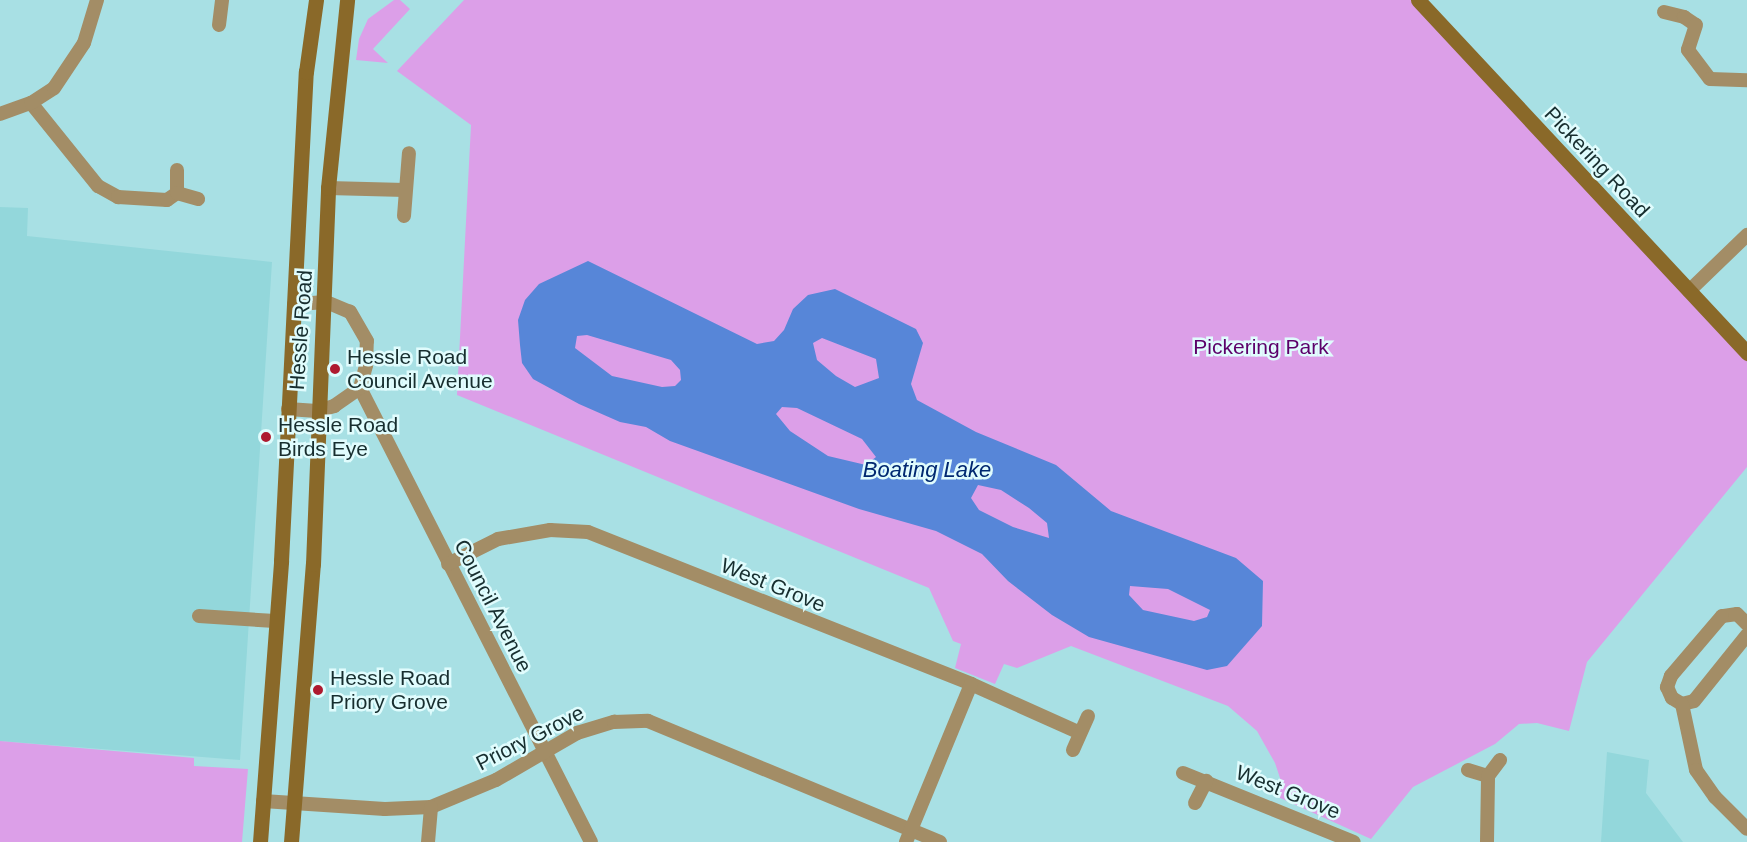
<!DOCTYPE html>
<html>
<head>
<meta charset="utf-8">
<style>
  body { margin:0 }
  #map { position:relative; width:1747px; height:842px; overflow:hidden; background:#a8e0e4; font-family:Helvetica,sans-serif }
  div>[style] { position:absolute }
  [style*='--x'] { left:calc(var(--x)*1px); top:calc(var(--y)*1px); width:calc(var(--w)*1px); rotate:calc(var(--a)*1deg) }
  .built>* { inset:0; background:#93d7db }
  .green>* { inset:0; background:#dc9fe8 }
  .water>* { inset:0; background:#5786d8 }
  .street>* { height:14px; margin:-7px; padding:0 7px; transform-origin:7px; border-radius:7px; background:#a38d66 }
  .secondary>* { height:15px; margin:-7.5px; padding:0 7.5px; transform-origin:7.5px; border-radius:7.5px; background:#8a6929 }
  .dots>* { width:16px; height:16px; translate:-50% -50%; box-sizing:border-box; border:3px solid #e0fcfd; border-radius:50% }
  span { translate:-50% -50%; white-space:nowrap; text-align:center; line-height:1.15; -webkit-text-stroke:5px #e0fcfd; paint-order:stroke }
  .street-label { font-size:21px; color:#172e2f }
  .park-label { font-size:21px; color:#5c006a }
  .poi-label { font-size:21px; color:#172e2f }
  .left { translate:0 -50%; text-align:left }
  .water-label { font-size:22px; color:#002870; font-style:italic }
</style>
</head>
<body>
<div id="map">
  <div class="built">
    <div style="clip-path:polygon(0 207px,28px 208px,27px 236px,272px 262px,240px 760px,0 741px)"></div>
    <div style="clip-path:polygon(1607px 752px,1649px 760px,1646px 793px,1683px 842px,1601px 842px)"></div>
  </div>
  <div class="green">
    <div style="clip-path:polygon(394px 0,400px 0,410px 9px,373px 49px,388px 63px,356px 60px,359px 39px,368px 19px)"></div>
    <div style="clip-path:polygon(464px 0,1412px 0,1747px 359px,1747px 467px,1587px 662px,1569px 731px,1537px 723px,1519px 724px,1495px 744px,1413px 787px,1371px 839px,1278px 797px,1281px 781px,1275px 763px,1257px 731px,1228px 706px,1071px 646px,1017px 668px,1004px 664px,995px 684px,955px 668px,961px 644px,953px 641px,929px 588px,457px 395px,471px 125px,397px 71px)"></div>
    <div style="clip-path:polygon(0 741px,194px 758px,194px 766px,248px 769px,242px 842px,0 842px)"></div>
  </div>
  <div class="water">
    <div style="clip-path:polygon(evenodd,588px 261px,757px 344px,774px 341px,784px 330px,793px 309px,808px 295px,835px 289px,916px 329px,923px 343px,911px 384px,917px 400px,976px 432px,1056px 465px,1111px 511px,1236px 558px,1263px 581px,1262px 626px,1227px 666px,1207px 670px,1089px 637px,1052px 615px,1008px 581px,982px 554px,936px 531px,859px 509px,670px 441px,646px 427px,620px 422px,579px 404px,533px 379px,522px 363px,520px 345px,518px 320px,525px 300px,539px 284px,588px 261px,587px 335px,671px 360px,680px 370px,681px 380px,675px 386px,662px 387px,612px 376px,575px 348px,577px 336px,587px 335px,588px 261px,822px 338px,876px 359px,879px 378px,855px 387px,836px 376px,817px 360px,813px 343px,822px 338px,588px 261px,782px 407px,797px 408px,862px 439px,876px 457px,866px 465px,828px 456px,790px 431px,776px 414px,782px 407px,588px 261px,978px 485px,1001px 490px,1029px 508px,1047px 523px,1049px 538px,1013px 527px,979px 510px,971px 498px,978px 485px,588px 261px,1130px 586px,1168px 589px,1210px 610px,1207px 617px,1194px 621px,1143px 610px,1129px 595px,1130px 586px)"></div>
  </div>
  <div class="street">
    <div style="--x:1664;--y:12;--w:21;--a:14"></div>
    <div style="--x:1684;--y:17;--w:14;--a:34"></div>
    <div style="--x:1696;--y:25;--w:26;--a:108"></div>
    <div style="--x:1688;--y:50;--w:36;--a:53"></div>
    <div style="--x:1710;--y:79;--w:37;--a:2"></div>
    <div style="--x:219;--y:25;--w:25;--a:-83"></div>
    <div style="--x:31;--y:103;--w:107;--a:51.1"></div>
    <div style="--x:98;--y:186;--w:23;--a:29"></div>
    <div style="--x:118;--y:197;--w:49;--a:3.5"></div>
    <div style="--x:167;--y:200;--w:12;--a:-35"></div>
    <div style="--x:0;--y:114;--w:33;--a:-20"></div>
    <div style="--x:31;--y:103;--w:27;--a:-33"></div>
    <div style="--x:54;--y:88;--w:54;--a:-56.3"></div>
    <div style="--x:84;--y:43;--w:45;--a:-73.2"></div>
    <div style="--x:177;--y:170;--w:23;--a:90"></div>
    <div style="--x:177;--y:193;--w:22;--a:16"></div>
    <div style="--x:328;--y:188;--w:77;--a:1.5"></div>
    <div style="--x:404;--y:216;--w:63;--a:-85.5"></div>
    <div style="--x:1689;--y:291;--w:81;--a:-44"></div>
    <div style="--x:360;--y:388;--w:509;--a:63.03"></div>
    <div style="--x:288;--y:409;--w:29;--a:4"></div>
    <div style="--x:317;--y:411;--w:18;--a:-16"></div>
    <div style="--x:334;--y:406;--w:32;--a:-35"></div>
    <div style="--x:360;--y:388;--w:24;--a:-75"></div>
    <div style="--x:366;--y:365;--w:24;--a:-88"></div>
    <div style="--x:367;--y:341;--w:34;--a:-120"></div>
    <div style="--x:350;--y:312;--w:26;--a:-157"></div>
    <div style="--x:326;--y:302;--w:32;--a:176"></div>
    <div style="--x:448;--y:564;--w:56;--a:-26.6"></div>
    <div style="--x:498;--y:539;--w:53;--a:-9.8"></div>
    <div style="--x:550;--y:530;--w:38;--a:3"></div>
    <div style="--x:588;--y:532;--w:412;--a:21.6"></div>
    <div style="--x:971;--y:684;--w:117;--a:24.2"></div>
    <div style="--x:199;--y:616;--w:76;--a:3.8"></div>
    <div style="--x:1747;--y:624;--w:14;--a:-135"></div>
    <div style="--x:1737;--y:614;--w:15;--a:172"></div>
    <div style="--x:1722;--y:616;--w:79;--a:130.4"></div>
    <div style="--x:1671;--y:676;--w:12;--a:110"></div>
    <div style="--x:1667;--y:687;--w:12;--a:66"></div>
    <div style="--x:1672;--y:698;--w:12;--a:31"></div>
    <div style="--x:1682;--y:704;--w:12;--a:-14"></div>
    <div style="--x:1694;--y:701;--w:85;--a:-51.2"></div>
    <div style="--x:1682;--y:704;--w:67;--a:78"></div>
    <div style="--x:1696;--y:770;--w:33;--a:55"></div>
    <div style="--x:1715;--y:797;--w:45;--a:45"></div>
    <div style="--x:1073;--y:750;--w:37;--a:-66"></div>
    <div style="--x:1468;--y:770;--w:21;--a:17"></div>
    <div style="--x:1488;--y:776;--w:20;--a:-53"></div>
    <div style="--x:1183;--y:773;--w:184;--a:22"></div>
    <div style="--x:263;--y:801;--w:122;--a:3.8"></div>
    <div style="--x:385;--y:809;--w:46;--a:-2.5"></div>
    <div style="--x:431;--y:807;--w:70;--a:-22.6"></div>
    <div style="--x:496;--y:780;--w:94;--a:-30.1"></div>
    <div style="--x:577;--y:733;--w:39;--a:-17"></div>
    <div style="--x:614;--y:722;--w:34;--a:-2"></div>
    <div style="--x:648;--y:721;--w:316;--a:22.5"></div>
    <div style="--x:1195;--y:803;--w:25;--a:-63"></div>
    <div style="--x:428;--y:842;--w:35;--a:-85"></div>
    <div style="--x:906;--y:842;--w:171;--a:-67.6"></div>
    <div style="--x:1487;--y:842;--w:66;--a:-89.1"></div>
  </div>
  <div class="secondary">
    <div style="--x:1418;--y:0;--w:483;--a:47"></div>
    <div style="--x:260;--y:842;--w:282;--a:-85.7"></div>
    <div style="--x:281;--y:561;--w:490;--a:-87.1"></div>
    <div style="--x:306;--y:72;--w:73;--a:-82.1"></div>
    <div style="--x:291;--y:842;--w:279;--a:-85.5"></div>
    <div style="--x:313;--y:564;--w:376;--a:-87.7"></div>
    <div style="--x:328;--y:188;--w:189;--a:-84.2"></div>
  </div>
  <div class="dots">
    <div style="left:335px;top:369px;background:#ae1a2f"></div>
    <div style="left:266px;top:437px;background:#ae1a2f"></div>
    <div style="left:318px;top:690px;background:#ae1a2f"></div>
  </div>
  <div class="street-label">
    <span style="left:1597px;top:162px;rotate:47deg">Pickering Road</span>
    <span style="left:301px;top:330px;rotate:-86deg">Hessle Road</span>
    <span style="left:773px;top:585px;rotate:22deg">West Grove</span>
    <span style="left:493px;top:606px;rotate:63deg">Council Avenue</span>
    <span style="left:530px;top:738px;rotate:-27deg">Priory Grove</span>
    <span style="left:1288px;top:792px;rotate:22deg">West Grove</span>
  </div>
  <div class="park-label">
    <span style="left:1261px;top:347px">Pickering Park</span>
  </div>
  <div class="poi-label">
    <span class="left" style="left:347px;top:369px">Hessle Road<br>Council Avenue</span>
    <span class="left" style="left:278px;top:437px">Hessle Road<br>Birds Eye</span>
    <span class="left" style="left:330px;top:690px">Hessle Road<br>Priory Grove</span>
  </div>
  <div class="water-label">
    <span style="left:927px;top:470px">Boating Lake</span>
  </div>
</div>
</body>
</html>
